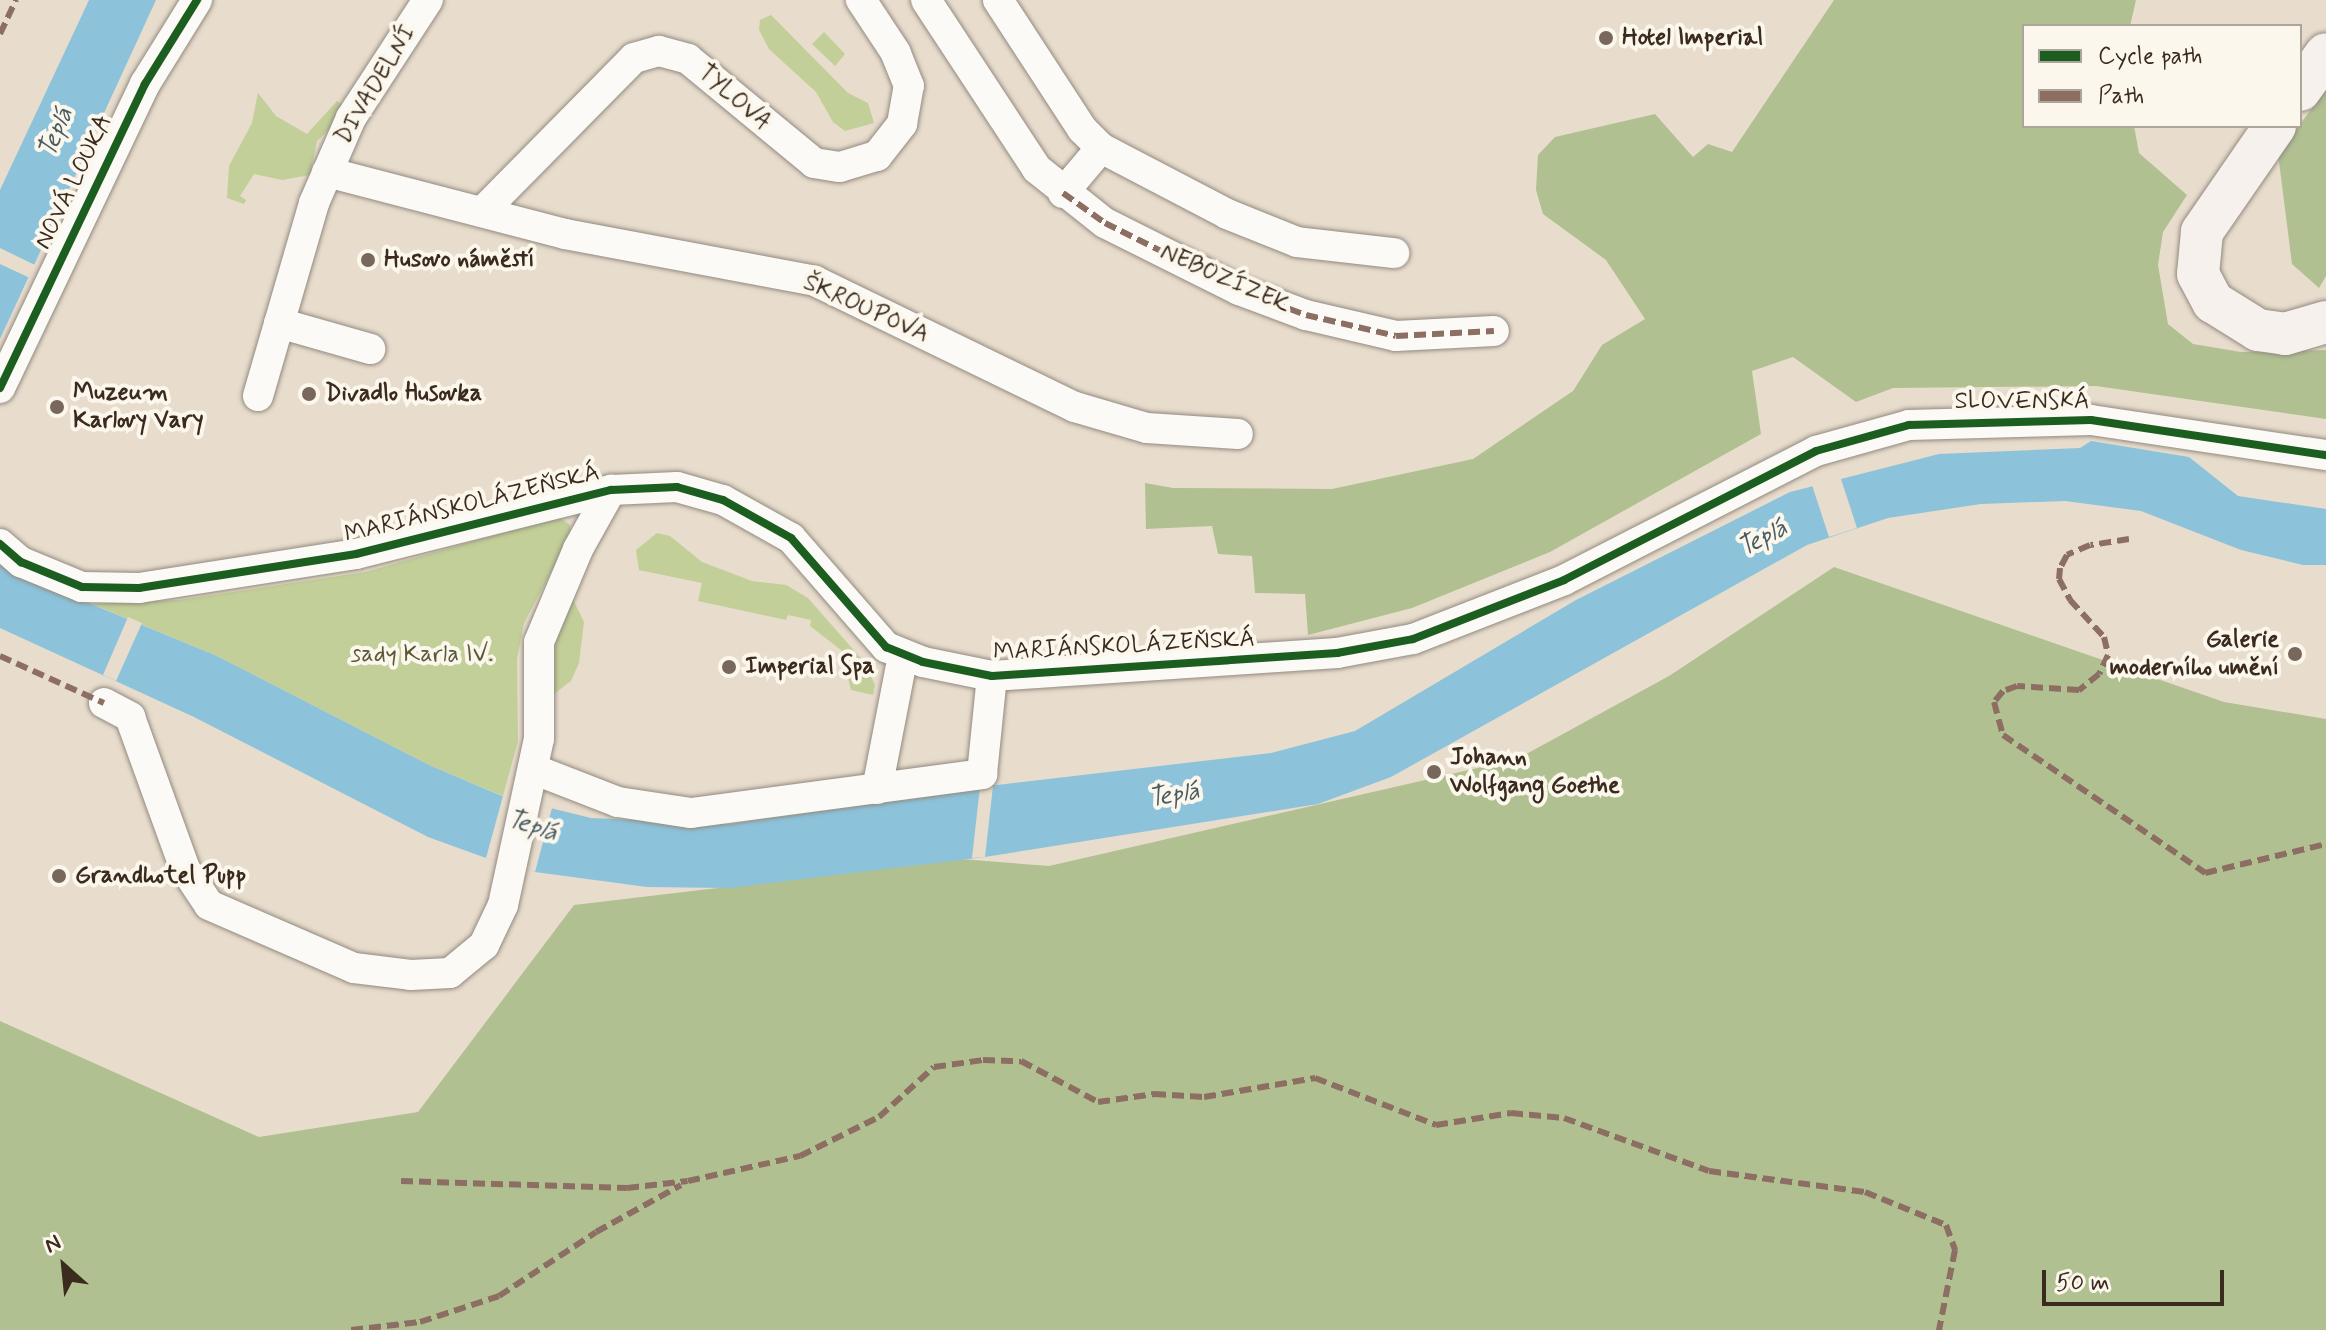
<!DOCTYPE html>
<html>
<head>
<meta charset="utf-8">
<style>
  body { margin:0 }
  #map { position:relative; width:2326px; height:1330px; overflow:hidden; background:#e8dccc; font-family:Mynerve,sans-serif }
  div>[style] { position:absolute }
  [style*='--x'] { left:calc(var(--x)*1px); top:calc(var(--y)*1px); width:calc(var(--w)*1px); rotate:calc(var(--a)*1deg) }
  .green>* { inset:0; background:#c2cf98 }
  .forest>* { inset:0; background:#b0c091 }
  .water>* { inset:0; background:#8cc3da }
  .pier>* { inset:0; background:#e8dccc }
  .roads { filter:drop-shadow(0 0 2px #928a80) drop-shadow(0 0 2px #928a80) }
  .street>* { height:30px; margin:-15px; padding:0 15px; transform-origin:15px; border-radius:15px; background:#fcfaf7 }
  .secondary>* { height:42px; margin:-21px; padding:0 21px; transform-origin:21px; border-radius:21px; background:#f6f1ec }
  .quiet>* { height:6px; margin-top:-3px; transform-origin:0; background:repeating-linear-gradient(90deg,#8d6e63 0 12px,transparent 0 18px) }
  .cycleway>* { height:8px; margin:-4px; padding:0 4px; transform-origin:4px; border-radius:4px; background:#1b5e20 }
  .dots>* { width:22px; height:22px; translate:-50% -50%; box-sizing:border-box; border:4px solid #fbf7ec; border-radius:50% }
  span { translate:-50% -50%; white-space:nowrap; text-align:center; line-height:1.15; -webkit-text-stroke:8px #fbf7ec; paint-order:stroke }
  .poi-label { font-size:24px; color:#3b2a1e; font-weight:700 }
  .left { translate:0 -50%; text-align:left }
  .right { translate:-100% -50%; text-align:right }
  .street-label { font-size:24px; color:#3b2a1e }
  .park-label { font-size:24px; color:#5a5836 }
  .water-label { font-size:26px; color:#4a5c62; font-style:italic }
  .legend { position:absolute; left:2022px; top:24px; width:280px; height:104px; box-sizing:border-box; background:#fbf7ec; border:2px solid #aea59a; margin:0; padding:10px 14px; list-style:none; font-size:24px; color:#3b2a1e }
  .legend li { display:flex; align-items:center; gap:16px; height:40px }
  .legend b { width:40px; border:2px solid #aea59a }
  .north { position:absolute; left:24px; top:1226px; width:80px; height:80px; -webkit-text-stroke:6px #fbf7ec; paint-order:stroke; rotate:333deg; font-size:22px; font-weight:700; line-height:32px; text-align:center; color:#3b2a1e }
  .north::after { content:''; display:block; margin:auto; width:28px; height:36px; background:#3b2a1e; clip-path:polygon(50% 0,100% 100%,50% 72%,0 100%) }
  .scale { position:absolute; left:2042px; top:1270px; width:182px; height:36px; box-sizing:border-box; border:4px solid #3b2a1e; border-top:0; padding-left:10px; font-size:24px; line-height:28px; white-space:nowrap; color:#3b2a1e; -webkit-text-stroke:6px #fbf7ec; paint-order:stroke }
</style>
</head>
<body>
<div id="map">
  <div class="green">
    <div style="clip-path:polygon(771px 15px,848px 93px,868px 103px,874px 123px,845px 131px,833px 122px,816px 92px,769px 49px,759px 30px,760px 20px)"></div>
    <div style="clip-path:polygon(824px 32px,845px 54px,835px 66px,812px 44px)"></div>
    <div style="clip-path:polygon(258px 93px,276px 116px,307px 134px,337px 101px,349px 110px,317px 141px,310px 175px,282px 180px,254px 174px,240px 196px,246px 200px,244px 204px,227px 198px,229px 166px,252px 123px)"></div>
    <div style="clip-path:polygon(559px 517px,570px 525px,571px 535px,524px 623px,517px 659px,518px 741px,503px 796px,429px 765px,217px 656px,92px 604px,179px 600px,365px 572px)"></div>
    <div style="clip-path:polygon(657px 533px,670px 536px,702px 562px,752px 581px,786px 585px,808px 598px,865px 663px,875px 685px,873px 695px,851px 690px,841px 650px,810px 626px,811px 620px,788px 615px,786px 620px,698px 601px,702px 583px,639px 570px,636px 550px)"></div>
    <div style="clip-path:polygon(571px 595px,584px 622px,579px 663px,571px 681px,550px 697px,552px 653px)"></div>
  </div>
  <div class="forest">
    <div style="clip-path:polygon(1834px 0,2136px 0,2130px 26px,2024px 26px,2024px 126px,2134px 126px,2139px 153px,2187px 195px,2163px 232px,2158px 265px,2168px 324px,2193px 344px,2241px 352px,2326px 350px,2326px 419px,2096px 386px,1893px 388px,1856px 402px,1793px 357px,1752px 371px,1761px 434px,1550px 552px,1412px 608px,1308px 635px,1305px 594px,1255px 593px,1252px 556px,1218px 554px,1212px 526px,1146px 529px,1145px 483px,1173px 488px,1332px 489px,1473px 459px,1573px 391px,1602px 345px,1645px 319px,1606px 260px,1543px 214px,1536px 190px,1538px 155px,1555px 137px,1655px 114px,1693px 157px,1708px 144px,1732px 152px)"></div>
    <div style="clip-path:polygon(2326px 89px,2326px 276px,2319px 288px,2292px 264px,2278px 154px)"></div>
    <div style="clip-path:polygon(1834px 567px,2224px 702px,2326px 719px,2326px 1330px,0 1330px,0 1021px,259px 1137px,418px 1112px,574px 905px,961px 859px,1049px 866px,1517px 759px,1669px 676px)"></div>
  </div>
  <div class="water">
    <div style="clip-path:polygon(89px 0,156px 0,0 339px,0 190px)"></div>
    <div style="clip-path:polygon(2091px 441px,2189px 457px,2238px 496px,2326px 509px,2326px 565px,2303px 565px,2241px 550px,2141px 511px,2065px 501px,1981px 504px,1888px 518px,1807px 545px,1391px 777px,1318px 804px,985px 857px,729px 888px,647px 887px,535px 872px,486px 858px,428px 837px,194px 717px,0 628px,0 560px,50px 587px,217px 656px,429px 765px,502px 796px,591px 818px,730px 824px,980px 787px,1271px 753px,1355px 731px,1576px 600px,1790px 492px,1939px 454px,2080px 448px)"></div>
  </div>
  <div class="pier">
    <div style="clip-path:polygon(0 248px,35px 265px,30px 278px,0 264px)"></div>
    <div style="clip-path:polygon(1839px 473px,1857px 528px,1829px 537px,1811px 482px)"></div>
    <div style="clip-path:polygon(128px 617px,142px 623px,116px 681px,103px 675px)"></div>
    <div style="clip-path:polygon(993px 786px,985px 857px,972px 858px,980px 787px)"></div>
    <div style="clip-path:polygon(503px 796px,552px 808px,535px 872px,486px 858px)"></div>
  </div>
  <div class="roads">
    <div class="street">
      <div style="--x:926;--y:0;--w:202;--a:56.7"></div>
      <div style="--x:1037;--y:169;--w:87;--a:38.5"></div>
      <div style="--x:1105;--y:223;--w:150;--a:26.6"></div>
      <div style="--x:1239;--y:290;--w:72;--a:20.5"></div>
      <div style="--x:1306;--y:315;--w:92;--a:13.1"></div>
      <div style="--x:1396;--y:336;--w:98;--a:-2.9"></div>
      <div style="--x:998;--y:0;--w:154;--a:56.9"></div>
      <div style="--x:1082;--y:129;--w:27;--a:45"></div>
      <div style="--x:1101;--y:148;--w:142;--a:27.6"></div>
      <div style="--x:1227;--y:214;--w:75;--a:21.8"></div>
      <div style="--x:1297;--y:242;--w:98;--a:6.5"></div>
      <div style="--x:327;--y:172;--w:246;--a:14.6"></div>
      <div style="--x:565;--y:234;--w:254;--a:10.6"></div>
      <div style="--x:815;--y:281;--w:289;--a:25.9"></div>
      <div style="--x:1075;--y:407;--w:75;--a:16.3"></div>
      <div style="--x:1147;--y:428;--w:91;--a:3.8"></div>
      <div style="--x:1063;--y:193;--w:59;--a:-49.8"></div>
      <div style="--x:482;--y:212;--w:216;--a:-45.4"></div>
      <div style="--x:634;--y:58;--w:26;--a:-16"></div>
      <div style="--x:659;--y:51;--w:30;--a:15"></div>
      <div style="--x:688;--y:59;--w:163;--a:39.5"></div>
      <div style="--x:814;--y:163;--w:26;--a:9"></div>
      <div style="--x:840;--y:167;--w:39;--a:-17"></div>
      <div style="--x:877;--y:156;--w:41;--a:-52"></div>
      <div style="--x:902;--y:124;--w:39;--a:-80"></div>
      <div style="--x:909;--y:86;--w:35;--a:-112"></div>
      <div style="--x:896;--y:53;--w:64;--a:-123.4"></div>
      <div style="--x:279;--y:323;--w:95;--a:15.9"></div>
      <div style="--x:0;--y:388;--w:337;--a:-64.5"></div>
      <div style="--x:145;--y:84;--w:99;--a:-58.2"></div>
      <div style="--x:258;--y:396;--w:201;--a:-73.8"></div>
      <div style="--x:314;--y:203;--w:93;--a:-66.5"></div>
      <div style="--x:351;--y:118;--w:141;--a:-56.9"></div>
      <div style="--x:0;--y:544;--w:28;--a:41"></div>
      <div style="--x:21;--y:562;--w:66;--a:22.3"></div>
      <div style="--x:82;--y:587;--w:57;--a:1"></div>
      <div style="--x:139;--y:588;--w:220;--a:-8.9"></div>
      <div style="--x:356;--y:554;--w:263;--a:-14.1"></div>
      <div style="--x:611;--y:490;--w:66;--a:-2.6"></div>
      <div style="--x:677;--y:487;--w:48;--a:15.8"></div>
      <div style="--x:723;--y:500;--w:78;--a:29.2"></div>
      <div style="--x:791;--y:538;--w:145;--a:48.9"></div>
      <div style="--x:886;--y:647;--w:40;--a:22"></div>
      <div style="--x:923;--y:662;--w:70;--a:11.5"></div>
      <div style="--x:992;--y:676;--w:346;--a:-3.8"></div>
      <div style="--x:1337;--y:653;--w:77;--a:-10.4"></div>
      <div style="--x:1413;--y:639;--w:162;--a:-21.3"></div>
      <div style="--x:1564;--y:580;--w:283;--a:-27.1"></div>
      <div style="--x:1816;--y:451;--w:97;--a:-15.6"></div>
      <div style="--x:1909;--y:425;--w:182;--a:-1.6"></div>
      <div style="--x:2091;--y:420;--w:238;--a:8.5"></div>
      <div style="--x:104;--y:703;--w:30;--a:28"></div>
      <div style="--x:130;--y:717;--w:162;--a:70.1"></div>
      <div style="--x:185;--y:869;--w:43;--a:56.3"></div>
      <div style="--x:209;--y:905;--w:158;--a:23.5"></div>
      <div style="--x:354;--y:968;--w:57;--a:7"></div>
      <div style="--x:411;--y:975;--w:39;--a:-3"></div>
      <div style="--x:450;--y:973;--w:44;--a:-39.5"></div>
      <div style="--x:484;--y:945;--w:44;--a:-64.6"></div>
      <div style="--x:503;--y:905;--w:170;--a:-77.8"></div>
      <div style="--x:539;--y:739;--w:97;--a:-90"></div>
      <div style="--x:539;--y:642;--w:101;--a:-67.2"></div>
      <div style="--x:578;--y:549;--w:68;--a:-60.8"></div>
      <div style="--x:533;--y:769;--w:91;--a:21.2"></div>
      <div style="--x:618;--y:802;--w:74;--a:8.6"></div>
      <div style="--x:691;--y:813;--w:294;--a:-7.6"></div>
      <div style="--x:982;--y:774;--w:99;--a:-84.2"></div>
      <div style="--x:877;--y:789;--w:136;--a:-79"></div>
    </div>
    <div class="secondary">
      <div style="--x:2300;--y:90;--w:44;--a:-54.2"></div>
      <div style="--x:2275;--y:126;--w:129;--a:124.6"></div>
      <div style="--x:2202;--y:232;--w:42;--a:95.4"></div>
      <div style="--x:2198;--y:274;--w:32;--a:62"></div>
      <div style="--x:2213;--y:302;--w:53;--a:31.9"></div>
      <div style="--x:2258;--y:330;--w:27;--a:8"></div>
      <div style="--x:2285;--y:334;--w:43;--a:-16.3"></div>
    </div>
  </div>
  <div class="quiet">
    <div style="--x:0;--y:34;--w:38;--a:-65"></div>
    <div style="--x:1063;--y:193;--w:52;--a:35.5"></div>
    <div style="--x:1105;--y:223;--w:150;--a:26.6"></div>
    <div style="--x:1239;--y:290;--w:72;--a:20.5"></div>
    <div style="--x:1306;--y:315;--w:92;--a:13.1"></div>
    <div style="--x:1396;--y:336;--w:98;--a:-2.9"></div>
    <div style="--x:2129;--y:539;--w:39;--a:171"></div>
    <div style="--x:2090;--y:545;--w:25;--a:157"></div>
    <div style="--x:2067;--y:555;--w:15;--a:118"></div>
    <div style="--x:2060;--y:568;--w:11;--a:95"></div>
    <div style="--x:2059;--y:579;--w:24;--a:62"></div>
    <div style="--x:2070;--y:600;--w:50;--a:47.4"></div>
    <div style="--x:2104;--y:637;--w:18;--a:77"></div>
    <div style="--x:2108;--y:655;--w:21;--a:115"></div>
    <div style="--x:2099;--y:674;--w:26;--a:141"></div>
    <div style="--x:2079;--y:690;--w:62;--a:-176.3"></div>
    <div style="--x:2017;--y:686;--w:15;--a:160"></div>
    <div style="--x:2003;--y:691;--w:14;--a:129"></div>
    <div style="--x:1994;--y:702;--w:34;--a:75"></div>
    <div style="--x:2003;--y:735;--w:245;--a:34.3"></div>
    <div style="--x:2205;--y:873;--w:124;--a:-13.5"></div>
    <div style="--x:0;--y:656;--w:114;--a:24.3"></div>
    <div style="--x:401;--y:1181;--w:226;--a:1.8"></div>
    <div style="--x:627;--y:1188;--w:61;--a:-6.5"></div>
    <div style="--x:688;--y:1181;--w:115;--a:-12.6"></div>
    <div style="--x:800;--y:1156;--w:88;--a:-26.3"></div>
    <div style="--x:879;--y:1117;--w:74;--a:-42.3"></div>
    <div style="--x:934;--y:1067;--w:49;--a:-8.1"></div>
    <div style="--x:983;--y:1060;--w:38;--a:2"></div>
    <div style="--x:1021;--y:1061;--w:87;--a:28"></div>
    <div style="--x:1098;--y:1102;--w:57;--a:-8.1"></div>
    <div style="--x:1154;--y:1094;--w:50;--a:3.4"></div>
    <div style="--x:1204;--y:1097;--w:113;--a:-9.7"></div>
    <div style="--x:1315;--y:1078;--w:130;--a:21.2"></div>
    <div style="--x:1436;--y:1125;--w:76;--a:-9.1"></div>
    <div style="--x:1511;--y:1113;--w:53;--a:5.4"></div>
    <div style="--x:1564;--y:1118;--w:154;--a:20.1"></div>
    <div style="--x:1709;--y:1171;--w:157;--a:7.7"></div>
    <div style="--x:1865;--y:1192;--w:87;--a:22.2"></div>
    <div style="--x:1946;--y:1225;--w:27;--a:70"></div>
    <div style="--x:1955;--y:1250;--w:82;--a:101.3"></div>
    <div style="--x:351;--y:1330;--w:69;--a:-6.6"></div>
    <div style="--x:420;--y:1322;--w:83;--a:-18.2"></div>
    <div style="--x:499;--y:1296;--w:116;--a:-33.4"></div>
    <div style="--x:596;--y:1232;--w:97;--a:-28.9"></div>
  </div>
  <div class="cycleway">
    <div style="--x:0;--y:388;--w:337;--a:-64.5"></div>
    <div style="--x:145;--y:84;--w:99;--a:-58.2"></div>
    <div style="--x:0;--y:544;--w:28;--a:41"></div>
    <div style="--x:21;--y:562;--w:66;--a:22.3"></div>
    <div style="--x:82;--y:587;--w:57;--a:1"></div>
    <div style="--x:139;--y:588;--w:220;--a:-8.9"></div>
    <div style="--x:356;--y:554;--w:263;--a:-14.1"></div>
    <div style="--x:611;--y:490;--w:66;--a:-2.6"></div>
    <div style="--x:677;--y:487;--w:48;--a:15.8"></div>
    <div style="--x:723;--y:500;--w:78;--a:29.2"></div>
    <div style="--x:791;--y:538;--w:145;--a:48.9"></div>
    <div style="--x:886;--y:647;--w:40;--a:22"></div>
    <div style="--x:923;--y:662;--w:70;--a:11.5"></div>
    <div style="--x:992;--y:676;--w:346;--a:-3.8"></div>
    <div style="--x:1337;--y:653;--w:77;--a:-10.4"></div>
    <div style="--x:1413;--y:639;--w:162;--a:-21.3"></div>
    <div style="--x:1564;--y:580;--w:283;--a:-27.1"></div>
    <div style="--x:1816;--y:451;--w:97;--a:-15.6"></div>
    <div style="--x:1909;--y:425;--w:182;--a:-1.6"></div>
    <div style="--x:2091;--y:420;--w:238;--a:8.5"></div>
  </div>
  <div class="dots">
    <div style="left:1606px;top:38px;background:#78685b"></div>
    <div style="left:368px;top:260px;background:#78685b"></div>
    <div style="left:309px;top:394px;background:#78685b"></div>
    <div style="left:57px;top:407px;background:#78685b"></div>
    <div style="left:2295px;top:654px;background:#78685b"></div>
    <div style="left:729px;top:667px;background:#78685b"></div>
    <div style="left:1434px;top:772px;background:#78685b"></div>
    <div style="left:59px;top:876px;background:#78685b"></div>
  </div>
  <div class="poi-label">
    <span class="left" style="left:1622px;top:38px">Hotel Imperial</span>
    <span class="left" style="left:384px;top:260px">Husovo náměstí</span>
    <span class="left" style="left:73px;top:407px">Muzeum<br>Karlovy Vary</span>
    <span class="left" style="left:325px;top:394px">Divadlo Husovka</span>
    <span class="right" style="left:2279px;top:654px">Galerie<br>moderního umění</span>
    <span class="left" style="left:745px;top:667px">Imperial Spa</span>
    <span class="left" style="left:1450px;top:772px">Johann<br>Wolfgang Goethe</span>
    <span class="left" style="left:75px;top:876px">Grandhotel Pupp</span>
  </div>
  <div class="street-label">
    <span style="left:376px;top:85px;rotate:-59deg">DIVADELNÍ</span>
    <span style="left:734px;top:98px;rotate:41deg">TYLOVA</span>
    <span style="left:74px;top:182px;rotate:-64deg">NOVÁ LOUKA</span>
    <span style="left:1225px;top:279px;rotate:24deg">NEBOZÍZEK</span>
    <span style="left:866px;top:309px;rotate:24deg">ŠKROUPOVA</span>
    <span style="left:2022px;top:402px">SLOVENSKÁ</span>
    <span style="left:472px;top:504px;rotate:-14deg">MARIÁNSKOLÁZEŇSKÁ</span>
    <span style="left:1124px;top:646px;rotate:-3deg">MARIÁNSKOLÁZEŇSKÁ</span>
  </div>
  <div class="park-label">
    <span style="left:422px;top:655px">sady Karla IV.</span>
  </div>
  <div class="water-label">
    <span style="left:57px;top:133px;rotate:-67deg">Teplá</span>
    <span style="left:1763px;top:539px;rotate:-27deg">Teplá</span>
    <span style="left:1174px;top:796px;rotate:-9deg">Teplá</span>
    <span style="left:532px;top:827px;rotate:18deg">Teplá</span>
  </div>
  <ul class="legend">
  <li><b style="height:10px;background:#1b5e20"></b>Cycle path</li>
  <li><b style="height:10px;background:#8d6e63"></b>Path</li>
  </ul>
  <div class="north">N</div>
  <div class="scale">50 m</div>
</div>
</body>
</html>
